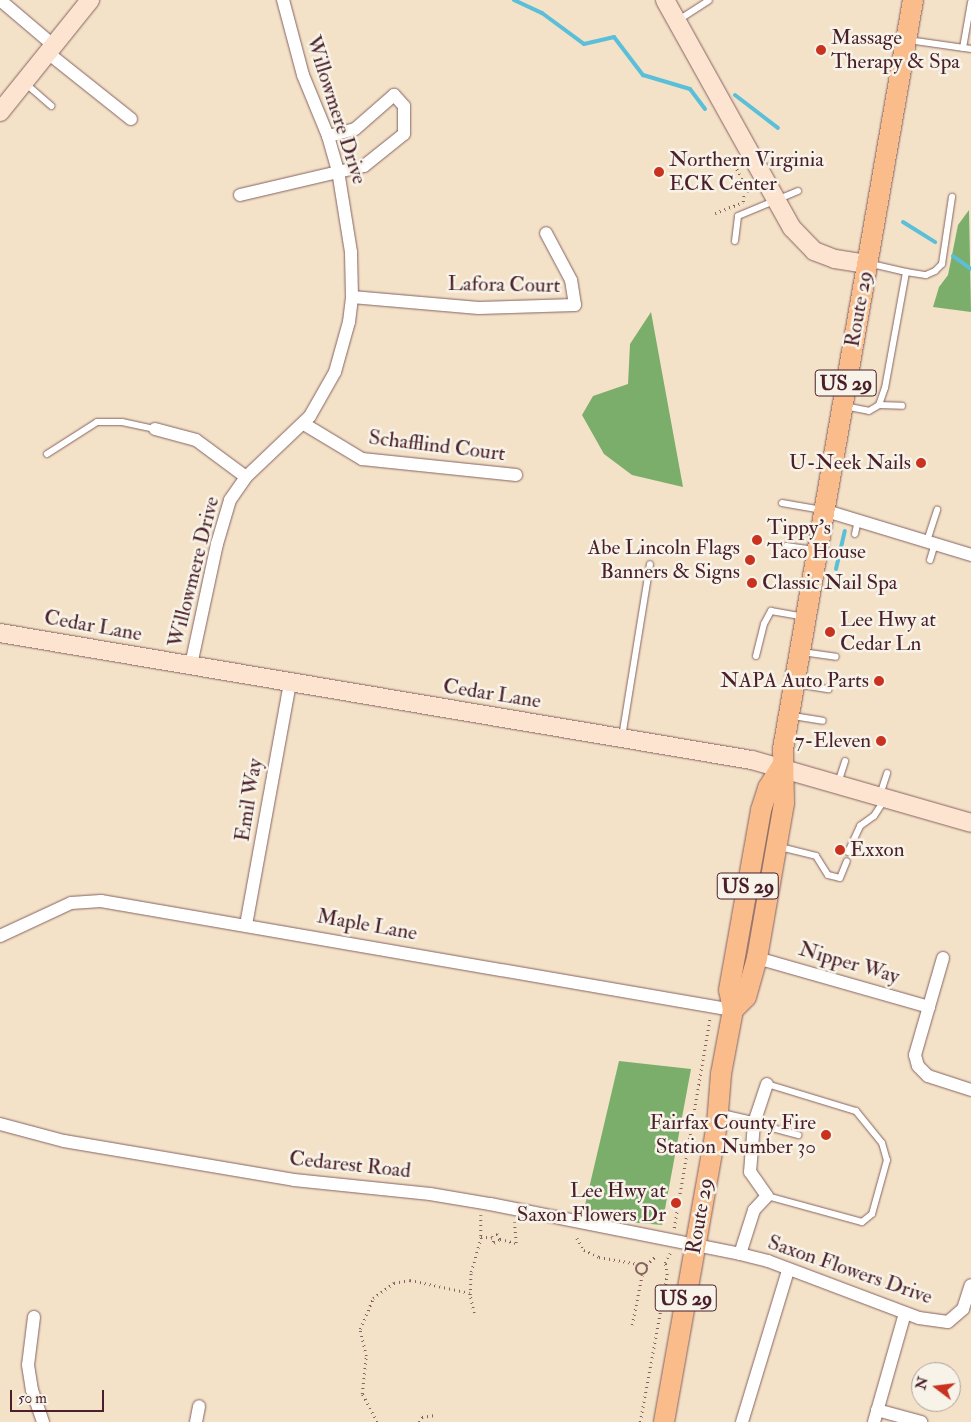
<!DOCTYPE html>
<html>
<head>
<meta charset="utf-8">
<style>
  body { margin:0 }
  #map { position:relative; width:971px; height:1422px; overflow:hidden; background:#f4e2c8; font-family:"IM FELL Double Pica",serif }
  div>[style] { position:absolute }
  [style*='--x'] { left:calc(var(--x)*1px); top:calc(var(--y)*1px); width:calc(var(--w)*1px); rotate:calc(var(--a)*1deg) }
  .forest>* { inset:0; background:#7aae6a }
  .stream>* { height:4px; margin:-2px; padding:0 2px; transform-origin:2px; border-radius:2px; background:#5bbfd9 }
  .path>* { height:2.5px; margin-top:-1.25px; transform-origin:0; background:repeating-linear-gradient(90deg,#866362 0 1px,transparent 0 5px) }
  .path>.ring { margin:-1.25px; padding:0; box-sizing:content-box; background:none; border:2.5px solid #866362; border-radius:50% }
  .roads { filter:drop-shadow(0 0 1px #866362) drop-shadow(0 0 1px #866362) }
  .lane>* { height:6px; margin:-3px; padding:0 3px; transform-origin:3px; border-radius:3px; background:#fff }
  .street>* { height:12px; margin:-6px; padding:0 6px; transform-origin:6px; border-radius:6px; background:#fff }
  .secondary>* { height:18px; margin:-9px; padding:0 9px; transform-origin:9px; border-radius:9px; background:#fde4d0 }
  .primary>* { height:20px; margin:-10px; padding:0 10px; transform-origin:10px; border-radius:10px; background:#f9bc8a }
  .dots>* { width:14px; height:14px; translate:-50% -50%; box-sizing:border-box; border:2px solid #f7f3e8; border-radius:50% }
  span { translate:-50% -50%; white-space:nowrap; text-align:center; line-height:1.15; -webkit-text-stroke:5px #f7f3e8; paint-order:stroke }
  .shield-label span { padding:1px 4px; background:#f7f3e8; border:1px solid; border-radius:4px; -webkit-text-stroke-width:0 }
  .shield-label { font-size:20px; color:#4a1f2b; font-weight:700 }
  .poi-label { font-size:21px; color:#4a1f2b }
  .left { translate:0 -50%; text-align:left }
  .right { translate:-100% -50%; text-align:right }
  .street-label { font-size:21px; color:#4a1f2b }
  .north { position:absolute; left:911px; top:1362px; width:50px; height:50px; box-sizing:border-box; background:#f7f3e8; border:1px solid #b29e9c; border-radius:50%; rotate:285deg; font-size:14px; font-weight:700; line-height:20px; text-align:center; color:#4a1f2b }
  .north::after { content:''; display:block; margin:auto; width:18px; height:22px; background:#c8321e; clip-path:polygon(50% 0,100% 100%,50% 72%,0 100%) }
  .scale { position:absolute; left:10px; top:1390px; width:94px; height:22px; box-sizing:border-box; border:2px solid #4a1f2b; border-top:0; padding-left:6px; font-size:15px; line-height:18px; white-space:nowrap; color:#4a1f2b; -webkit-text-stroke:4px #f7f3e8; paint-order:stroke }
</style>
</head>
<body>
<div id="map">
  <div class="forest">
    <div style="clip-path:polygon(969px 210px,971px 312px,933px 307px,939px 287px,948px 275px,958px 225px)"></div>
    <div style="clip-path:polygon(651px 312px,683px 487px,632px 475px,604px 454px,582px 415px,593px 396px,628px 384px,630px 344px)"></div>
    <div style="clip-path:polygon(619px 1061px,691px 1069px,662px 1225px,582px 1218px)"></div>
  </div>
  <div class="stream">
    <div style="--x:514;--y:0;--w:31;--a:25"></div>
    <div style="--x:542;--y:13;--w:52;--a:36.4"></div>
    <div style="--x:584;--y:44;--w:31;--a:-13"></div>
    <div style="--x:614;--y:37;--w:48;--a:52.7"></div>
    <div style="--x:643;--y:75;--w:49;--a:16.6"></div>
    <div style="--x:690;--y:89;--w:25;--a:53"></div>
    <div style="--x:735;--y:95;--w:54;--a:37.5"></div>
    <div style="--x:903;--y:222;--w:38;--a:32"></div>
    <div style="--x:953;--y:256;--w:22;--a:36"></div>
    <div style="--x:836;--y:569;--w:39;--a:-77"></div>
  </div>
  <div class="path">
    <div style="--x:737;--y:169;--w:30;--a:63"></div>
    <div style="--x:715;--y:213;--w:30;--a:-21"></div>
    <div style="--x:743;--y:202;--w:17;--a:-83"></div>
    <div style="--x:481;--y:1215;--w:21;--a:90"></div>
    <div style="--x:481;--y:1236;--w:11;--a:10"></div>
    <div style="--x:674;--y:1228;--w:213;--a:-80.3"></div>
    <div style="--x:577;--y:1238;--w:14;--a:60"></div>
    <div style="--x:584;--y:1250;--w:17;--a:25"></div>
    <div style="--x:599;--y:1257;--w:40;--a:10"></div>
    <div style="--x:500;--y:1239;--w:6;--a:-121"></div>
    <div style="--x:497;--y:1234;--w:5;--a:158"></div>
    <div style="--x:492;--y:1236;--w:7;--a:74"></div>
    <div style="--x:494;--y:1243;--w:7;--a:-34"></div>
    <div style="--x:500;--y:1239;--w:16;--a:14"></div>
    <div style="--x:516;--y:1243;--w:21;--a:-95"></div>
    <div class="ring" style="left:636px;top:1263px;width:9.5px;height:9.5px"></div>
    <div style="--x:646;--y:1265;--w:12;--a:-42"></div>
    <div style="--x:474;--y:1313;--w:18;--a:-103"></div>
    <div style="--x:470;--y:1295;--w:23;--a:-88"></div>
    <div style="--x:471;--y:1272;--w:37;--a:-74"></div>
    <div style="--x:632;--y:1325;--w:51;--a:-78.7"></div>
    <div style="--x:377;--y:1422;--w:32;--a:-118"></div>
    <div style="--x:362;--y:1394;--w:38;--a:-84"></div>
    <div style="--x:366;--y:1356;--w:28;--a:-103"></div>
    <div style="--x:360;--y:1329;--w:34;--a:-67"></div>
    <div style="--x:373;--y:1298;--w:26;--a:-36"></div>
    <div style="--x:394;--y:1283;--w:16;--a:-11"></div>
    <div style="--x:410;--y:1280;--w:61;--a:12.2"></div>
    <div style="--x:419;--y:1422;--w:6;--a:-59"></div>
    <div style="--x:422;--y:1417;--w:13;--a:-9"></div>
    <div style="--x:640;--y:1422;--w:149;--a:-79.6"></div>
    <div style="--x:667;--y:1275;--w:12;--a:-99"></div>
    <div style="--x:665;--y:1263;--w:11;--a:-63"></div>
  </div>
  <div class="roads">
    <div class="lane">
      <div style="--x:677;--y:21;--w:38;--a:-33"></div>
      <div style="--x:908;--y:40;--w:64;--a:8.1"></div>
      <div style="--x:963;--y:48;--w:47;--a:-80.1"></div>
      <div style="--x:25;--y:83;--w:35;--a:41"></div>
      <div style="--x:735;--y:241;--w:25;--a:-83"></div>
      <div style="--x:738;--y:216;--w:65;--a:-22.6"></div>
      <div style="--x:906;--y:272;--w:20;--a:9"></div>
      <div style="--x:926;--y:275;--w:10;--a:-24"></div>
      <div style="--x:935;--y:271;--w:10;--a:-45"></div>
      <div style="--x:942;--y:264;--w:68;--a:-81.5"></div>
      <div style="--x:879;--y:405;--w:23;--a:2"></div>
      <div style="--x:844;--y:406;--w:25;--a:11"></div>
      <div style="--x:869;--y:411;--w:12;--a:-31"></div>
      <div style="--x:879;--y:405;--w:18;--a:-71"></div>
      <div style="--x:885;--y:388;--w:118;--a:-79.7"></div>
      <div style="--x:906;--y:272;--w:37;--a:-167"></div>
      <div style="--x:47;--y:454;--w:59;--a:-32.6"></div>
      <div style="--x:97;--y:422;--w:25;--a:0"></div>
      <div style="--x:122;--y:422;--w:34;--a:12"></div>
      <div style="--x:782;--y:503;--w:41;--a:9.9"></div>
      <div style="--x:855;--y:534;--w:14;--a:-78"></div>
      <div style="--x:927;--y:541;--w:33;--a:-72"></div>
      <div style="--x:786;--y:546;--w:29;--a:8"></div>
      <div style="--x:930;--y:560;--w:17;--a:-73"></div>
      <div style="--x:802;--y:652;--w:34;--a:8"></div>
      <div style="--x:756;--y:656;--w:33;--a:-76"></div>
      <div style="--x:764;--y:624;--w:15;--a:-62"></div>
      <div style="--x:771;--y:611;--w:34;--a:10"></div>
      <div style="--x:796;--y:684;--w:33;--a:9"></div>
      <div style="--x:793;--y:716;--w:30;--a:9"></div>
      <div style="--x:622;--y:737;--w:175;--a:-80.8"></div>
      <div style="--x:838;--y:783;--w:23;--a:-72"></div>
      <div style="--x:880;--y:795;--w:23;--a:-72"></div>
      <div style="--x:780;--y:847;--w:37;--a:14"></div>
      <div style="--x:816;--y:856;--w:22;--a:58"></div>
      <div style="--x:828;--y:875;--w:12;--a:14"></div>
      <div style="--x:840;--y:878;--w:18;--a:-68"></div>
      <div style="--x:848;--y:852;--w:29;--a:-65"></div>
      <div style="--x:860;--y:826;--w:17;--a:-36"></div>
      <div style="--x:874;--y:816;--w:20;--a:-57"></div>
      <div style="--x:767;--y:1084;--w:93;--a:16.9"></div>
      <div style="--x:856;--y:1111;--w:41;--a:50.9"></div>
      <div style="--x:882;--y:1143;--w:18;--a:74"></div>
      <div style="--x:887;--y:1160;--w:56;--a:105.5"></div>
      <div style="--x:872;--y:1214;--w:13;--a:141"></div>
      <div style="--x:862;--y:1222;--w:98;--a:-164.7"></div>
      <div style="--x:754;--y:1123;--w:46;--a:15.3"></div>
    </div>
    <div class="street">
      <div style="--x:0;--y:0;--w:70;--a:40.3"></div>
      <div style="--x:48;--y:53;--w:106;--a:38.5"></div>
      <div style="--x:240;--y:195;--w:127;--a:-13.2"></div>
      <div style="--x:364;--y:166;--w:51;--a:-38.7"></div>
      <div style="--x:404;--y:134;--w:28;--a:-90"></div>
      <div style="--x:404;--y:106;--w:15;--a:-132"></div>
      <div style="--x:394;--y:95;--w:52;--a:138.9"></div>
      <div style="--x:355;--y:129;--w:28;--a:165"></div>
      <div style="--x:352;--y:297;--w:127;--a:5"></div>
      <div style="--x:479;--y:308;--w:96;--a:-1.8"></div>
      <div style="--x:575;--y:305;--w:25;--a:-99"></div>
      <div style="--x:571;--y:280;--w:53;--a:-118"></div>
      <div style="--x:304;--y:424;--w:68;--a:31.1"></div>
      <div style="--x:362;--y:459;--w:155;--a:5.9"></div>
      <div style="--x:155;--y:429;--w:42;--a:15"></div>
      <div style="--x:196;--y:440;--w:62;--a:36.5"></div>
      <div style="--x:823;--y:510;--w:155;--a:16.9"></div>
      <div style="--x:191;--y:665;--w:124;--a:-77.9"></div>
      <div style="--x:217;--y:544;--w:46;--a:-73.5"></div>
      <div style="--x:230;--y:500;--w:28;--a:-55"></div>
      <div style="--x:246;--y:477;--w:88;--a:-43.6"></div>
      <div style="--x:310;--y:416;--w:51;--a:-60.4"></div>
      <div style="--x:335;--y:372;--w:52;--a:-74.4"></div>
      <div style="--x:349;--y:322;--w:25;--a:-83"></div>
      <div style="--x:352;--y:297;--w:45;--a:-91.3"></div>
      <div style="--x:351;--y:252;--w:82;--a:-99.1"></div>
      <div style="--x:338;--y:171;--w:36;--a:-106"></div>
      <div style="--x:328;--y:136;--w:66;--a:-112.3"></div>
      <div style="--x:303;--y:75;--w:78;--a:-104.9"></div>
      <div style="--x:246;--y:925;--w:247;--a:-79.7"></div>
      <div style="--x:0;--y:936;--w:78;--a:-24.9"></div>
      <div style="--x:71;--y:903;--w:30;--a:-4"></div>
      <div style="--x:101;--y:901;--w:641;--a:9.79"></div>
      <div style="--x:757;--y:958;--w:179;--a:15.9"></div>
      <div style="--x:943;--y:958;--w:101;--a:106.1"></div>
      <div style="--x:915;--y:1055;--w:11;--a:75"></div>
      <div style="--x:918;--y:1066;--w:14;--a:45"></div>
      <div style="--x:928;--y:1076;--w:45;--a:18"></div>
      <div style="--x:718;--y:1115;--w:37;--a:13"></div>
      <div style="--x:0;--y:1124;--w:66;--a:14.9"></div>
      <div style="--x:64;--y:1141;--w:233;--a:9.6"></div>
      <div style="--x:294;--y:1180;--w:137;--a:5.9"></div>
      <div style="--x:430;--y:1194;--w:61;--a:9.5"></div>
      <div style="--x:490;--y:1204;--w:255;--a:11.3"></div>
      <div style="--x:740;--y:1254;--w:29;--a:14"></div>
      <div style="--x:768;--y:1261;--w:161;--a:20.7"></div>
      <div style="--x:919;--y:1318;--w:29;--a:8"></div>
      <div style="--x:948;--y:1322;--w:20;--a:-41"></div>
      <div style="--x:963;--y:1309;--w:25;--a:-72"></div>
      <div style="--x:740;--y:1254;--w:46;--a:-72.3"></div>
      <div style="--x:754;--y:1210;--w:19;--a:-47"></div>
      <div style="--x:767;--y:1196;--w:29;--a:-125"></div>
      <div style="--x:750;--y:1172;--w:49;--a:-85.3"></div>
      <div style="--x:754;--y:1123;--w:41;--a:-71.6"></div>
      <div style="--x:34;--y:1317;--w:48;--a:97.1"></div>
      <div style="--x:28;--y:1365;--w:25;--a:81"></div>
      <div style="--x:32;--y:1390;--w:34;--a:71"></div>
      <div style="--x:877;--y:1410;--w:46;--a:15.3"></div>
      <div style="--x:196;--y:1422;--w:16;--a:-79"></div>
      <div style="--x:742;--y:1422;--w:158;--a:-73.1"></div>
      <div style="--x:874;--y:1422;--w:113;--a:-74.1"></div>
    </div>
    <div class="secondary">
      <div style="--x:665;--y:0;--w:261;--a:60.9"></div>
      <div style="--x:792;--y:228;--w:32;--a:46"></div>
      <div style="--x:814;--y:251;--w:22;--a:21"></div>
      <div style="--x:835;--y:259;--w:32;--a:9"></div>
      <div style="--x:0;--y:112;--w:144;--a:-51.2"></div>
      <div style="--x:0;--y:633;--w:763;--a:9.59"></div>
      <div style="--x:752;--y:760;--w:228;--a:16"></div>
    </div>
    <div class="primary">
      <div style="--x:733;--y:1010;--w:18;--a:-45"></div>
      <div style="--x:746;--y:997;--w:41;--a:-74.2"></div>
      <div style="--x:757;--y:958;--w:157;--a:-80.1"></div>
      <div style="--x:784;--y:803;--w:54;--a:-91.1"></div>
      <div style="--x:783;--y:749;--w:760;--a:-80.15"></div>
      <div style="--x:664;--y:1422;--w:303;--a:-79.9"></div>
      <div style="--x:717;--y:1124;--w:50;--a:-85.4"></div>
      <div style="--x:721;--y:1074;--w:65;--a:-79.4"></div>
      <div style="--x:733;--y:1010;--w:20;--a:-101"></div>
      <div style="--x:729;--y:990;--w:74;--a:-79.9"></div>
      <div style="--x:742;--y:917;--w:109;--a:-79.9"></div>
      <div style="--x:761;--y:810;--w:23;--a:-72"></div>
      <div style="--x:768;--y:788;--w:26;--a:-58"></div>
    </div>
  </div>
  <div class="dots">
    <div style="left:821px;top:50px;background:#c8321e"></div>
    <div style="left:659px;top:172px;background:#c8321e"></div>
    <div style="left:921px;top:463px;background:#c8321e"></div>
    <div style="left:757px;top:540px;background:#c8321e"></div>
    <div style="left:750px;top:560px;background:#c8321e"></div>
    <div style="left:752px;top:583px;background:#c8321e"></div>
    <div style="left:830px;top:632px;background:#c8321e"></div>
    <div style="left:879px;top:681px;background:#c8321e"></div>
    <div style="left:881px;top:741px;background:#c8321e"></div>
    <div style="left:840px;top:850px;background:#c8321e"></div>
    <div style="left:826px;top:1135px;background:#c8321e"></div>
    <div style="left:676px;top:1203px;background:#c8321e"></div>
  </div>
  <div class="shield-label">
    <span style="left:846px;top:383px">US 29</span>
    <span style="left:748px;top:886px">US 29</span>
    <span style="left:686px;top:1298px">US 29</span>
  </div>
  <div class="poi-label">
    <span class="left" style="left:831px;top:50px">Massage<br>Therapy &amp; Spa</span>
    <span class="left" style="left:669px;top:172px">Northern Virginia<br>ECK Center</span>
    <span class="right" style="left:911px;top:463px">U-Neek Nails</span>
    <span class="left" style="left:767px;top:540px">Tippy's<br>Taco House</span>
    <span class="right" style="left:740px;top:560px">Abe Lincoln Flags<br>Banners &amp; Signs</span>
    <span class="left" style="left:762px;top:583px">Classic Nail Spa</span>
    <span class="left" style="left:840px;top:632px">Lee Hwy at<br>Cedar Ln</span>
    <span class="right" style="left:869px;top:681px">NAPA Auto Parts</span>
    <span class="right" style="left:871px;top:741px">7-Eleven</span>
    <span class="left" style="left:850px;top:850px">Exxon</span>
    <span class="right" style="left:816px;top:1135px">Fairfax County Fire<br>Station Number 30</span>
    <span class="right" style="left:666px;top:1203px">Lee Hwy at<br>Saxon Flowers Dr</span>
  </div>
  <div class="street-label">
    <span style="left:336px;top:110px;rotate:72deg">Willowmere Drive</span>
    <span style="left:504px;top:285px;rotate:1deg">Lafora Court</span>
    <span style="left:859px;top:309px;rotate:-80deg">Route 29</span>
    <span style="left:437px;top:446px;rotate:7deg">Schafflind Court</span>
    <span style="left:194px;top:572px;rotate:-76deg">Willowmere Drive</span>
    <span style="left:93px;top:626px;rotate:10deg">Cedar Lane</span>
    <span style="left:492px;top:694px;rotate:9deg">Cedar Lane</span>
    <span style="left:249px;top:800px;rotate:-81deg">Emil Way</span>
    <span style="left:367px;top:925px;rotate:10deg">Maple Lane</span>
    <span style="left:849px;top:963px;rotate:16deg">Nipper Way</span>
    <span style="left:350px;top:1165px;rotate:6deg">Cedarest Road</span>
    <span style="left:700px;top:1216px;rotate:-80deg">Route 29</span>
    <span style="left:850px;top:1270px;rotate:19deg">Saxon Flowers Drive</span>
  </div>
  <div class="north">N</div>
  <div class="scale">50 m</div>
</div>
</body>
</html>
